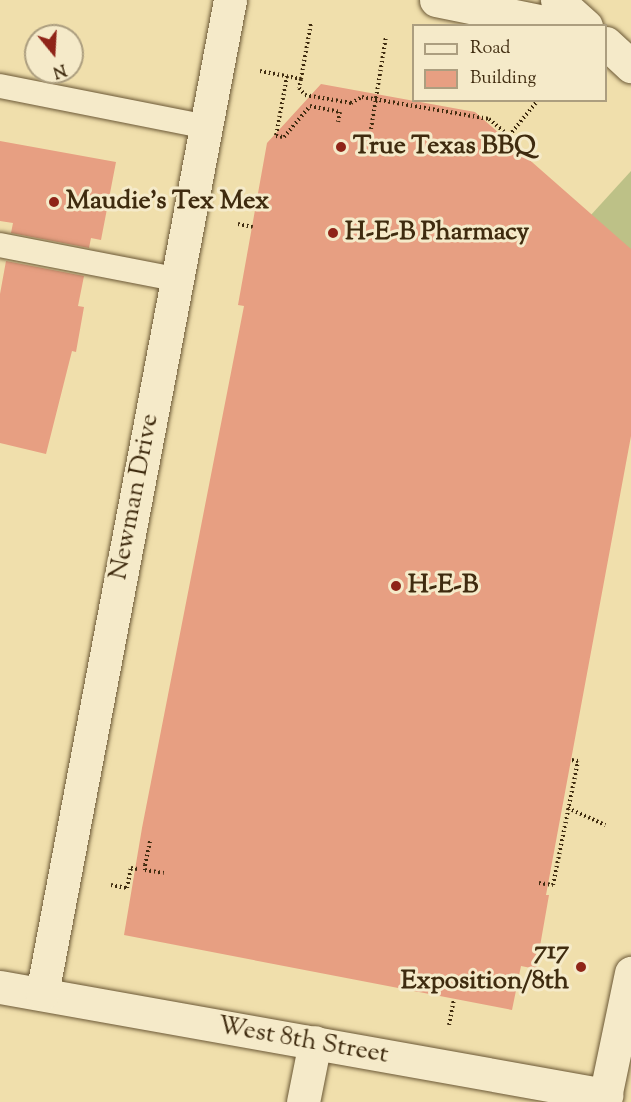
<!DOCTYPE html>
<html>
<head>
<meta charset="utf-8">
<style>
  body { margin:0 }
  #map { position:relative; width:631px; height:1102px; overflow:hidden; background:#f0dfac; font-family:"Sorts Mill Goudy",serif }
  div>[style] { position:absolute }
  [style*='--x'] { left:calc(var(--x)*1px); top:calc(var(--y)*1px); width:calc(var(--w)*1px); rotate:calc(var(--a)*1deg) }
  .green>* { inset:0; background:#bdc187 }
  .building>* { inset:0; background:#e79f82 }
  .path>* { height:4px; margin-top:-2px; transform-origin:0; background:repeating-linear-gradient(90deg,#3f2b0f 0 1.5px,transparent 0 4.5px) }
  .roads { filter:drop-shadow(0 0 2px #6b5836) drop-shadow(0 0 2px #6b5836) }
  .lane>* { height:24px; margin:-12px; padding:0 12px; transform-origin:12px; border-radius:12px; background:#f5eac9 }
  .street>* { height:33px; margin:-16.5px; padding:0 16.5px; transform-origin:16.5px; border-radius:16.5px; background:#f5eac9 }
  .secondary>* { height:33px; margin:-16.5px; padding:0 16.5px; transform-origin:16.5px; border-radius:16.5px; background:#f5eac9 }
  .path-bridge>* { height:4px; margin-top:-2px; transform-origin:0; background:repeating-linear-gradient(90deg,#3f2b0f 0 1.5px,transparent 0 4.5px) }
  .dots>* { width:16px; height:16px; translate:-50% -50%; box-sizing:border-box; border:3px solid #f5eac9; border-radius:50% }
  span { translate:-50% -50%; white-space:nowrap; text-align:center; line-height:1.15; -webkit-text-stroke:6px #f5eac9; paint-order:stroke }
  .poi-label { font-size:26px; color:#3f2b0f; font-weight:700 }
  .left { translate:0 -50%; text-align:left }
  .right { translate:-100% -50%; text-align:right }
  .street-label { font-size:26px; color:#3f2b0f }
  .legend { position:absolute; left:412px; top:24px; width:195px; height:78px; box-sizing:border-box; background:#f5eac9; border:2px solid #ac9e7f; margin:0; padding:8px 10px; list-style:none; font-size:18px; color:#3f2b0f }
  .legend li { display:flex; align-items:center; gap:12px; height:30px }
  .legend b { width:30px; border:2px solid #ac9e7f }
  .north { position:absolute; left:24px; top:24px; width:60px; height:60px; box-sizing:border-box; background:#f5eac9; border:2px solid #ac9e7f; border-radius:50%; rotate:162deg; font-size:16px; font-weight:700; line-height:24px; text-align:center; color:#3f2b0f }
  .north::after { content:''; display:block; margin:auto; width:21px; height:27px; background:#8f2418; clip-path:polygon(50% 0,100% 100%,50% 72%,0 100%) }
</style>
</head>
<body>
<div id="map">
  <div class="green">
    <div style="clip-path:polygon(631px 171px,631px 286px,580px 227px)"></div>
  </div>
  <div class="building">
    <div style="clip-path:polygon(321px 84px,475px 112px,631px 249px,631px 436px,546px 895px,549px 895px,536px 969px,521px 966px,512px 1010px,124px 935px,142px 828px,244px 306px,238px 305px,267px 143px)"></div>
    <div style="clip-path:polygon(0 141px,116px 162px,101px 240px,91px 238px,89px 248px,11px 233px,13px 223px,0 221px)"></div>
    <div style="clip-path:polygon(6px 261px,84px 276px,78px 306px,84px 307px,76px 352px,72px 351px,46px 454px,0 443px,0 294px)"></div>
  </div>
  <div class="path">
    <div style="--x:260;--y:71;--w:42;--a:11"></div>
    <div style="--x:301;--y:79;--w:57;--a:-79.9"></div>
    <div style="--x:287;--y:76;--w:61;--a:100.4"></div>
    <div style="--x:276;--y:136;--w:8;--a:7"></div>
    <div style="--x:284;--y:137;--w:40;--a:-50"></div>
    <div style="--x:310;--y:106;--w:31;--a:11"></div>
    <div style="--x:340;--y:112;--w:10;--a:101"></div>
    <div style="--x:301;--y:79;--w:9;--a:103"></div>
    <div style="--x:299;--y:88;--w:9;--a:49"></div>
    <div style="--x:305;--y:95;--w:47;--a:9.9"></div>
    <div style="--x:351;--y:103;--w:13;--a:-29"></div>
    <div style="--x:362;--y:97;--w:129;--a:9.8"></div>
    <div style="--x:489;--y:119;--w:26;--a:40"></div>
    <div style="--x:371;--y:129;--w:94;--a:-80.8"></div>
    <div style="--x:495;--y:153;--w:68;--a:-50.9"></div>
    <div style="--x:238;--y:224;--w:15;--a:11"></div>
    <div style="--x:568;--y:808;--w:41;--a:24.7"></div>
    <div style="--x:145;--y:865;--w:25;--a:-78"></div>
    <div style="--x:539;--y:883;--w:14;--a:8"></div>
    <div style="--x:553;--y:885;--w:126;--a:-78.6"></div>
    <div style="--x:578;--y:761;--w:7;--a:-172"></div>
    <div style="--x:111;--y:885;--w:16;--a:11"></div>
    <div style="--x:127;--y:888;--w:20;--a:-79"></div>
    <div style="--x:131;--y:868;--w:7;--a:8"></div>
    <div style="--x:449;--y:1025;--w:26;--a:-79"></div>
  </div>
  <div class="roads">
    <div class="lane">
      <div style="--x:0;--y:86;--w:211;--a:11.2"></div>
      <div style="--x:0;--y:245;--w:178;--a:11"></div>
    </div>
    <div class="street">
      <div style="--x:436;--y:0;--w:131;--a:11.5"></div>
      <div style="--x:0;--y:987;--w:616;--a:10.11"></div>
      <div style="--x:42;--y:994;--w:1012;--a:-79.29"></div>
      <div style="--x:303;--y:1102;--w:61;--a:-78.7"></div>
    </div>
    <div class="secondary">
      <div style="--x:557;--y:0;--w:39;--a:42"></div>
      <div style="--x:606;--y:43;--w:34;--a:43"></div>
      <div style="--x:604;--y:1102;--w:132;--a:-78.2"></div>
    </div>
  </div>
  <div class="path-bridge">
    <div style="--x:145;--y:865;--w:5;--a:90"></div>
    <div style="--x:145;--y:870;--w:19;--a:9"></div>
  </div>
  <div class="dots">
    <div style="left:341px;top:147px;background:#8f2418"></div>
    <div style="left:54px;top:202px;background:#8f2418"></div>
    <div style="left:333px;top:233px;background:#8f2418"></div>
    <div style="left:396px;top:586px;background:#8f2418"></div>
    <div style="left:581px;top:967px;background:#8f2418"></div>
  </div>
  <div class="poi-label">
    <span class="left" style="left:353px;top:147px">True Texas BBQ</span>
    <span class="left" style="left:66px;top:202px">Maudie's Tex Mex</span>
    <span class="left" style="left:345px;top:233px">H-E-B Pharmacy</span>
    <span class="left" style="left:408px;top:586px">H-E-B</span>
    <span class="right" style="left:569px;top:967px">717<br>Exposition/8th</span>
  </div>
  <div class="street-label">
    <span style="left:135px;top:497px;rotate:-79deg">Newman Drive</span>
    <span style="left:303px;top:1041px;rotate:10deg">West 8th Street</span>
  </div>
  <ul class="legend">
  <li><b style="height:8px;background:#f5eac9"></b>Road</li>
  <li><b style="height:16px;background:#e79f82"></b>Building</li>
  </ul>
  <div class="north">N</div>
</div>
</body>
</html>
